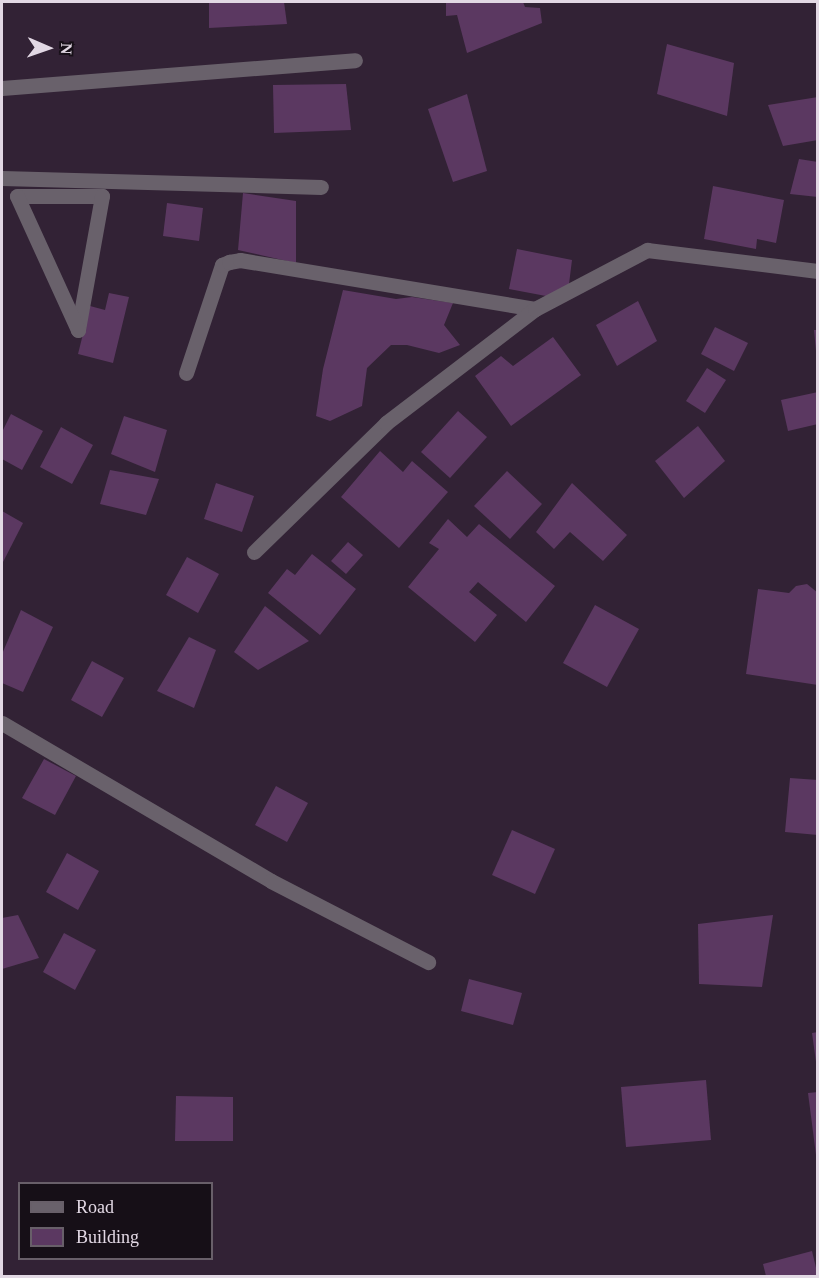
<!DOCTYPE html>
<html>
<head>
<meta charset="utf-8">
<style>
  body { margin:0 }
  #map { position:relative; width:819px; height:1278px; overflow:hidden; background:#322235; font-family:"Times New Roman",serif }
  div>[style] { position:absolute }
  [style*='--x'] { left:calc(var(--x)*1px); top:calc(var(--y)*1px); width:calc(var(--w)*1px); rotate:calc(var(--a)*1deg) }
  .building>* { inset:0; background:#5b3861 }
  .minor>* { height:15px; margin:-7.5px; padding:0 7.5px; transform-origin:7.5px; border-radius:7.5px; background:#69616b }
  span { translate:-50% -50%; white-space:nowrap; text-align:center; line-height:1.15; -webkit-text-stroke:5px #160f17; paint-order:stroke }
  .frame { position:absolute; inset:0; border:3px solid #e2d8e4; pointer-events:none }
  .legend { position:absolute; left:18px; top:1182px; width:195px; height:78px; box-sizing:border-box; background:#160f17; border:2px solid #685f69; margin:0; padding:8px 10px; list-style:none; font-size:18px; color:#e2d8e4 }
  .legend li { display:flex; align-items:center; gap:12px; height:30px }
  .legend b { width:30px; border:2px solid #685f69 }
  .north { position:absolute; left:18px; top:18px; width:60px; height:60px; -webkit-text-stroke:4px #160f17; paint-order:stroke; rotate:92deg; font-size:16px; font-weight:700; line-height:24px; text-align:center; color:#e2d8e4 }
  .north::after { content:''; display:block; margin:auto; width:21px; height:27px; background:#e2d8e4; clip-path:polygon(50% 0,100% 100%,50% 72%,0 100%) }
</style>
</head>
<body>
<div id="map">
  <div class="building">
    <div style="clip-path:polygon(209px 2px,284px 2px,287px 24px,209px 28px)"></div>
    <div style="clip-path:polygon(446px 2px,523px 2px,525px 7px,540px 8px,542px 23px,467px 53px,457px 15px,446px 16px)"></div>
    <div style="clip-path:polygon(667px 44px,734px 63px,727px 116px,657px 94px)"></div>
    <div style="clip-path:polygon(346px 84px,351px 130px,274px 133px,273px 85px)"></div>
    <div style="clip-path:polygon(467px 94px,487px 171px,453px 182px,428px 109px)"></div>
    <div style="clip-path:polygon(818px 97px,818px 140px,783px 146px,768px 105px)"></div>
    <div style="clip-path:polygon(799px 159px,818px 162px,818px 197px,790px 194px)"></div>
    <div style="clip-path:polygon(713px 186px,784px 200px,776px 243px,757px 239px,756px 249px,704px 239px)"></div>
    <div style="clip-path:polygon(243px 193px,296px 201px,296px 263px,238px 250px)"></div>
    <div style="clip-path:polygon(167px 203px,203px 208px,199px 241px,163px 236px)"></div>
    <div style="clip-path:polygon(517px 249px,572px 260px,567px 300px,509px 289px)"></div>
    <div style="clip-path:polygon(343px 290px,396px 299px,412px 297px,453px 303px,444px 325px,460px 345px,439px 353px,407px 345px,391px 345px,367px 368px,362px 406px,330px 421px,316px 416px,323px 369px)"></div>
    <div style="clip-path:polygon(109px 293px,129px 297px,113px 363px,78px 354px,90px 306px,105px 310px)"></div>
    <div style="clip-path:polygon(638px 301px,657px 341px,617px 366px,596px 325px)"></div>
    <div style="clip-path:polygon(715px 327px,748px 343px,734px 371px,701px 354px)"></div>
    <div style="clip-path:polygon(814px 330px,818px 330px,818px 351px,816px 351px)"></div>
    <div style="clip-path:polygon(553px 337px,581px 375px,511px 426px,475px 376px,501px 356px,513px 366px)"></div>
    <div style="clip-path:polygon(707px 368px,726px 380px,705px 413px,686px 401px)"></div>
    <div style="clip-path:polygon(818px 392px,818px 424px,788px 431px,781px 400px)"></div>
    <div style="clip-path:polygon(458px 411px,487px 437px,450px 478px,421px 452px)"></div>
    <div style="clip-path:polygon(11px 414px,43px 431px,22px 470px,2px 459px,2px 432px)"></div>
    <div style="clip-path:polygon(124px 416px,167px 430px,155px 472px,111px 454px)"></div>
    <div style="clip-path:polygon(698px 426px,725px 461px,684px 498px,655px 461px)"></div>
    <div style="clip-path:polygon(61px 427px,93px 445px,72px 484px,40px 467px)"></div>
    <div style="clip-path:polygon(380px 451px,403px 472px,412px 461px,448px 492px,399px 548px,341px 497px)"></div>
    <div style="clip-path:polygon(110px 470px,159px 479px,146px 515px,100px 504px)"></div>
    <div style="clip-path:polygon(507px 471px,542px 504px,510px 539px,474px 506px)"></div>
    <div style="clip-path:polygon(216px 483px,254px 496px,242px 532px,204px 519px)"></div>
    <div style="clip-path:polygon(572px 483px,627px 535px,603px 561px,570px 532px,554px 549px,536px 532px)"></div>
    <div style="clip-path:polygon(2px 511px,23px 523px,2px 564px)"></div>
    <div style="clip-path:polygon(448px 519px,467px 537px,479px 524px,555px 586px,526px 622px,478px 582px,469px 592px,497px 615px,475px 642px,408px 587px,439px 549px,429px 543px)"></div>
    <div style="clip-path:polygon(348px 542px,363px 555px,346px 574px,331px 561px)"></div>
    <div style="clip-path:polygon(312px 554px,356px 589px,320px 635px,268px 593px,287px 569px,295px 575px)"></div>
    <div style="clip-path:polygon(187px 557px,219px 574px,198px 613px,166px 595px)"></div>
    <div style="clip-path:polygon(807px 584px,818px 593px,818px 685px,746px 674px,758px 589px,789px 593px,796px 586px)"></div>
    <div style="clip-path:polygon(595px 605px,639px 629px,607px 687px,563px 663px)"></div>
    <div style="clip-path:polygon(265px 606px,309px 641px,258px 670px,234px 652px)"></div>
    <div style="clip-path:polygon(21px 610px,53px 627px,23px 692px,2px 683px,2px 654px)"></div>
    <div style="clip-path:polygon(189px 637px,216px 650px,194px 708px,157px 691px)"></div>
    <div style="clip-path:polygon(92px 661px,124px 678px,102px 717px,71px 700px)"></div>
    <div style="clip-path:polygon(44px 759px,76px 776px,55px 815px,22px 798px)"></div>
    <div style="clip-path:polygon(790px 778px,818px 780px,818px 835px,785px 832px)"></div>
    <div style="clip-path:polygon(276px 786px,308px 803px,287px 842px,255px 825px)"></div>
    <div style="clip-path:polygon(512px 830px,555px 849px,535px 894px,492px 875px)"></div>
    <div style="clip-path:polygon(67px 853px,99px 871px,78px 910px,46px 892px)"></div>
    <div style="clip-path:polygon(18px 915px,39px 958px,2px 969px,2px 918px)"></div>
    <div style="clip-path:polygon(773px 915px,762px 987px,699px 984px,698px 924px)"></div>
    <div style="clip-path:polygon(64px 933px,96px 950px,75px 990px,43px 972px)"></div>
    <div style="clip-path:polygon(469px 979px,522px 993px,513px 1025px,461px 1011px)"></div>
    <div style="clip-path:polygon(818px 1032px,818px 1062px,816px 1062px,812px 1033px)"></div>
    <div style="clip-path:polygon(706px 1080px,711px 1140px,626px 1147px,621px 1087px)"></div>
    <div style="clip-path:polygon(818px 1092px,818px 1155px,816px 1155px,808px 1093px)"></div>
    <div style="clip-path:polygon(176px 1096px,233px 1097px,233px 1141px,175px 1141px)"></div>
    <div style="clip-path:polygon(812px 1251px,818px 1276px,766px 1276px,763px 1264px)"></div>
  </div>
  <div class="minor">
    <div style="--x:2;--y:88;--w:354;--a:-4.5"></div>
    <div style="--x:2;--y:178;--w:319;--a:1.6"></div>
    <div style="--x:17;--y:196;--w:85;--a:0"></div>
    <div style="--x:102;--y:196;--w:136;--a:100.2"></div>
    <div style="--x:78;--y:330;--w:147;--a:-114.5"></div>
    <div style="--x:186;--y:373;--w:114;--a:-71.6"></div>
    <div style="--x:222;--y:265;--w:8;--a:-23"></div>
    <div style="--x:229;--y:262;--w:11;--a:-10"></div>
    <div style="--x:240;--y:260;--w:299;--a:9.4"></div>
    <div style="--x:254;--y:552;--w:185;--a:-44.3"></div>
    <div style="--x:386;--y:423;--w:188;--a:-37.4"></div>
    <div style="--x:535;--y:309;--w:127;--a:-27.8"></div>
    <div style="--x:647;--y:250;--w:172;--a:7"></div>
    <div style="--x:2;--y:723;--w:312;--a:30.4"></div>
    <div style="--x:271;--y:881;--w:177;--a:27.3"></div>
  </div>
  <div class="frame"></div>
  <ul class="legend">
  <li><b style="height:8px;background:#69616b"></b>Road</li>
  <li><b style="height:16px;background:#5b3861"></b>Building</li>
  </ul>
  <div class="north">N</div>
</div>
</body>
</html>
